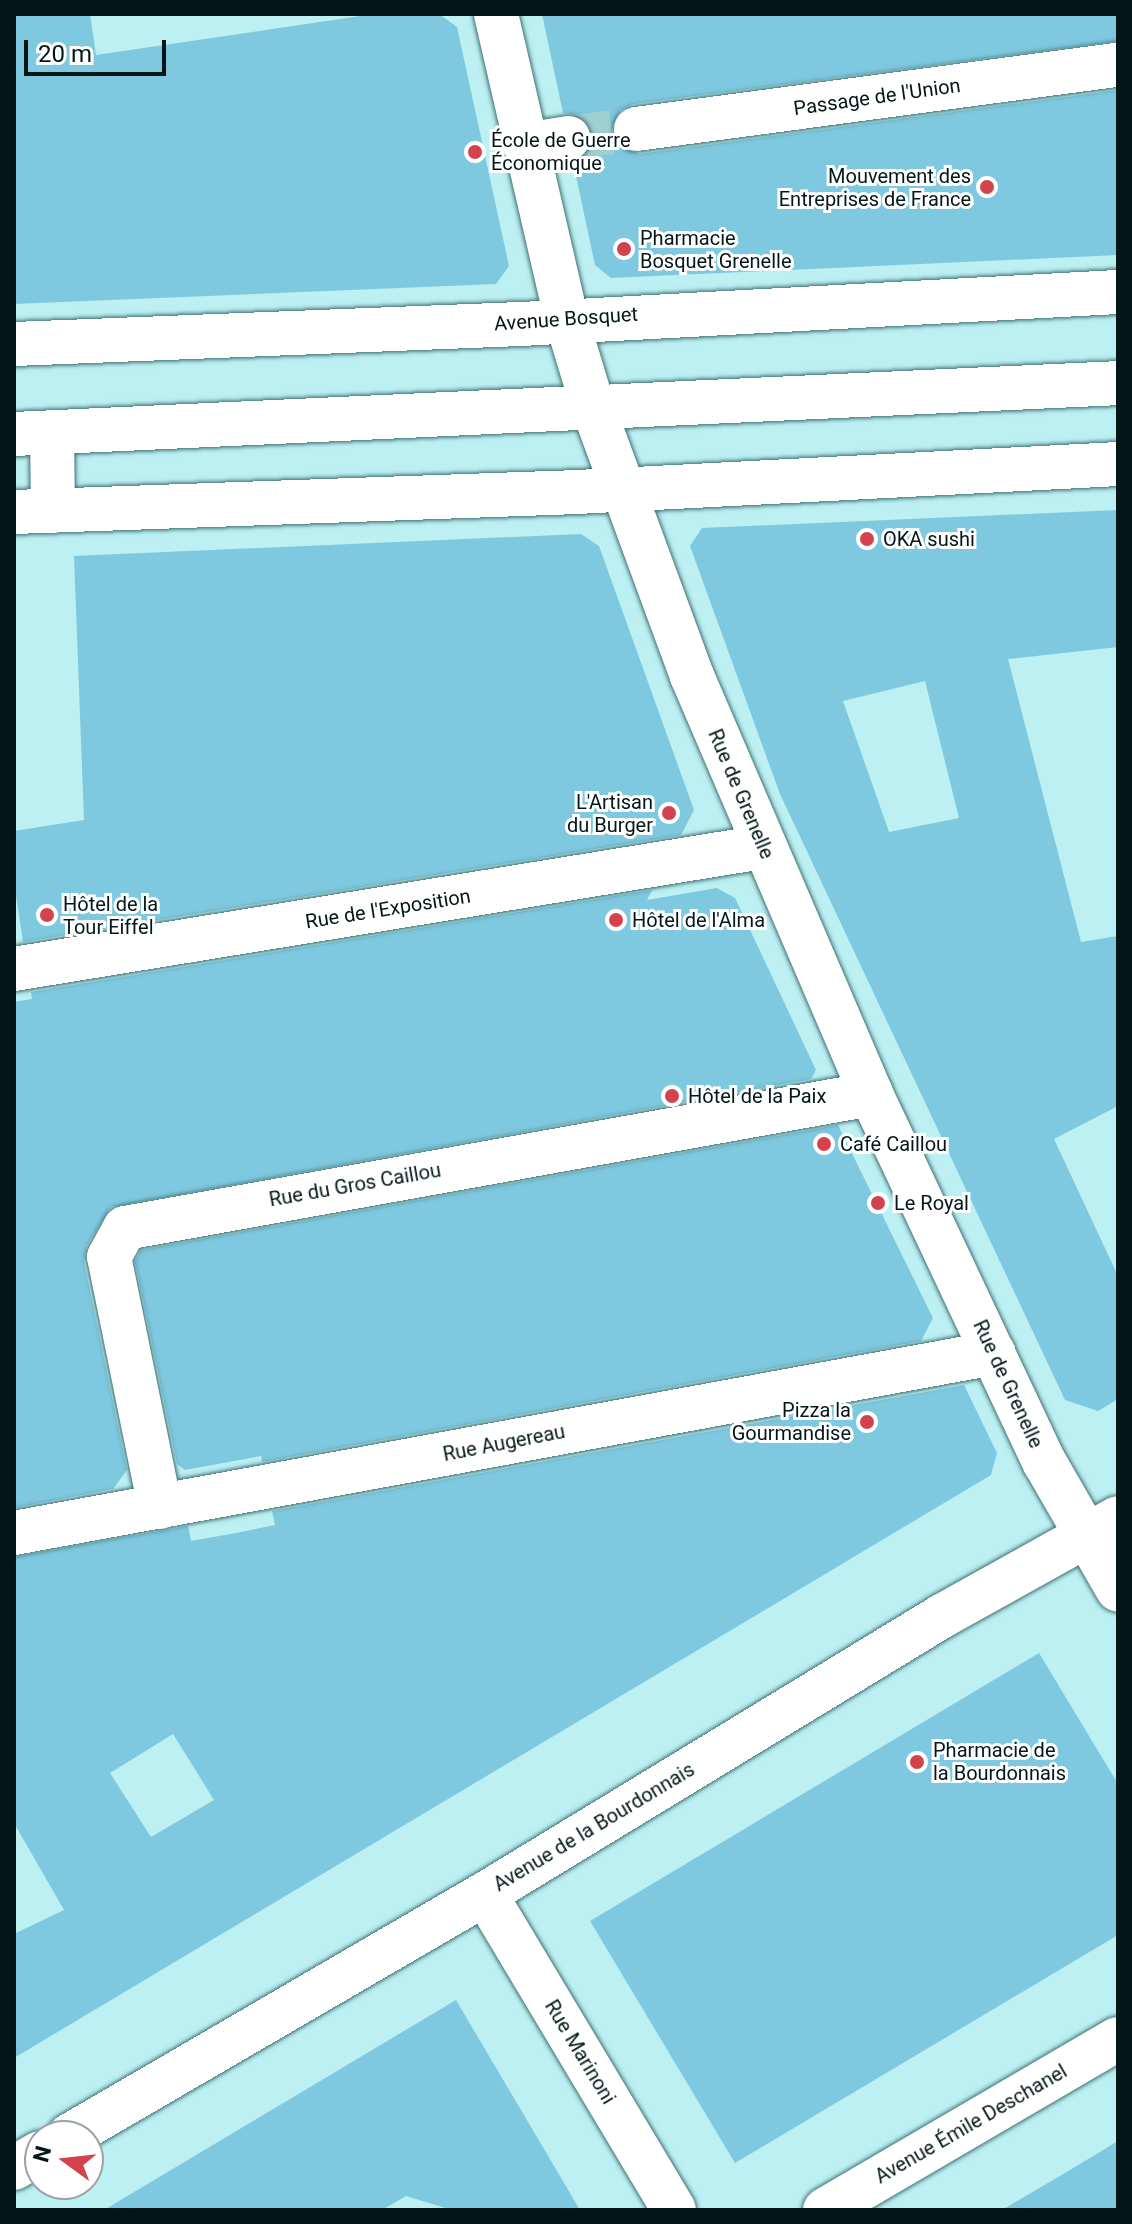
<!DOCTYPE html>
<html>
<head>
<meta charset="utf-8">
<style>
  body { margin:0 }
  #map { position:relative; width:1132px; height:2224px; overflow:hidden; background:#bcf0f3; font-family:Roboto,sans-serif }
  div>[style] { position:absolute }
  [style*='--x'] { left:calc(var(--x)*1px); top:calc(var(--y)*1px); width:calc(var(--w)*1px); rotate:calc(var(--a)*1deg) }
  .building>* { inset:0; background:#7ec8e0 }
  .minor-tunnel>* { height:44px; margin-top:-22px; transform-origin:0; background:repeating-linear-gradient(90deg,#a0cfd2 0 44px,transparent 0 66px) }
  .roads { filter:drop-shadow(0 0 2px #3f7073) drop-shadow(0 0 2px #3f7073) }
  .minor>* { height:44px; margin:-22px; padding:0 22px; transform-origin:22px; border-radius:22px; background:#fff }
  .major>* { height:44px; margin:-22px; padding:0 22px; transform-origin:22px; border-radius:22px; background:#fff }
  .dots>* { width:22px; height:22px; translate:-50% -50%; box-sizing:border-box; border:4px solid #fff; border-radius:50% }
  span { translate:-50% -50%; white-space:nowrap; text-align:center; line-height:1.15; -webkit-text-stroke:6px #fff; paint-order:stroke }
  .street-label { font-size:20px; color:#031718 }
  .poi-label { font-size:20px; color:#031718 }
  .left { translate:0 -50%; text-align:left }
  .right { translate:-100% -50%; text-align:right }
  .frame { position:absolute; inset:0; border:16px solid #031718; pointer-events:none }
  .north { position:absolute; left:24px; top:2120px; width:80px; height:80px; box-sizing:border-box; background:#fff; border:2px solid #9aa2a3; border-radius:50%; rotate:285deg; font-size:22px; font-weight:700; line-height:32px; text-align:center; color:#031718 }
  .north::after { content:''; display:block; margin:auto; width:28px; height:36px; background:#d3424d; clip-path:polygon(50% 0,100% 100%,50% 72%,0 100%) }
  .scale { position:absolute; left:24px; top:40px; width:142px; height:36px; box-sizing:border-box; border:4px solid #031718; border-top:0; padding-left:10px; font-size:24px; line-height:28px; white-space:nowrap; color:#031718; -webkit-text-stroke:6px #fff; paint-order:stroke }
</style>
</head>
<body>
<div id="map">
  <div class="building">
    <div style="clip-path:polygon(14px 14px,90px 14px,96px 55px,374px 14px,439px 14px,457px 27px,509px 266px,496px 284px,14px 304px)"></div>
    <div style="clip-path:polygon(542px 14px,1118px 14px,1118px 41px,633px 104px,620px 110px,611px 132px,617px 145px,639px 154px,1118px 90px,1118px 255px,611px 278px,595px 265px,573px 162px,591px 148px,592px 133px,578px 115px,563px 113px)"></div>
    <div style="clip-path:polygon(evenodd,1118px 510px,1118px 647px,1008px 659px,1081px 942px,1118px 936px,1118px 1106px,1054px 1139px,1118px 1276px,1118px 1399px,1098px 1411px,1065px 1400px,780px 794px,690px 546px,702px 528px,1118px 510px,925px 681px,959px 818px,889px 832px,843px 701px,925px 681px)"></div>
    <div style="clip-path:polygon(581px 534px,599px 546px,694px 810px,681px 835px,23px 942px,14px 882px,14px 831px,84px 820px,74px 556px)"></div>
    <div style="clip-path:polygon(717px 888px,735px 898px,816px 1070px,811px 1079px,111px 1207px,87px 1245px,84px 1262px,127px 1470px,113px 1489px,14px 1508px,14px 1002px,32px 999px,31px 992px,652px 890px,647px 900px)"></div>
    <div style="clip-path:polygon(838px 1125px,933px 1318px,921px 1341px,262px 1462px,261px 1456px,185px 1470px,177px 1464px,135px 1261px,141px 1250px)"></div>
    <div style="clip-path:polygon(evenodd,964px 1385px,997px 1453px,991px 1475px,14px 2058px,14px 1934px,64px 1910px,14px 1823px,14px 1557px,188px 1526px,191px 1541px,236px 1533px,275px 1525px,272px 1511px,964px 1385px,173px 1734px,214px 1800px,151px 1837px,110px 1773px,173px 1734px)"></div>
    <div style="clip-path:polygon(1039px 1653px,1118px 1784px,1118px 1935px,735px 2163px,590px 1921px)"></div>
    <div style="clip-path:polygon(456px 2000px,580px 2210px,452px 2210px,406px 2196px,382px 2210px,104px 2210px)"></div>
    <div style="clip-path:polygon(1118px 2141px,1118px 2210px,1002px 2210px,1075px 2167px)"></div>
  </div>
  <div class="minor-tunnel">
    <div style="--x:568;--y:138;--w:69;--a:-7.5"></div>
  </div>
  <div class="roads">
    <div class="minor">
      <div style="--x:496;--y:14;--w:315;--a:77"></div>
      <div style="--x:567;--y:321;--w:90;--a:73.2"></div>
      <div style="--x:593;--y:407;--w:287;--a:69.8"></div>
      <div style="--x:692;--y:676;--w:455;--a:66.8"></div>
      <div style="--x:871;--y:1094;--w:408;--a:64.8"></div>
      <div style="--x:1045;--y:1463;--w:146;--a:60.1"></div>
      <div style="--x:636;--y:129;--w:486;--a:-7.6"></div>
      <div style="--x:525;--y:145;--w:44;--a:-9.2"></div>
      <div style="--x:14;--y:344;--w:507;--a:-2.26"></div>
      <div style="--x:521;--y:324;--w:598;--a:-3.07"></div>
      <div style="--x:52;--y:432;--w:79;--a:89.3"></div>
      <div style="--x:14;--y:512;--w:563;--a:-2.03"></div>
      <div style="--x:577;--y:492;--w:542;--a:-2.96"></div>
      <div style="--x:14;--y:969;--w:758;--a:-9.26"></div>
      <div style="--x:160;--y:1507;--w:255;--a:-101.5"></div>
      <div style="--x:109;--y:1257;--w:33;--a:-61"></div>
      <div style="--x:125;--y:1228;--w:758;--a:-10.18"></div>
      <div style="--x:14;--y:1533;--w:996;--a:-10.41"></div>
      <div style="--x:485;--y:1894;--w:368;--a:59.1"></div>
      <div style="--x:825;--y:2210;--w:339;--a:-30.3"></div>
    </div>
    <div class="major">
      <div style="--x:14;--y:434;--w:1105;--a:-2.64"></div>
      <div style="--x:69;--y:2136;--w:481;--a:-30.2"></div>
      <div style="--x:485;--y:1894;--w:535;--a:-31.31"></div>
      <div style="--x:942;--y:1616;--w:201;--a:-29.1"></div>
      <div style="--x:14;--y:2168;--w:30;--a:-30"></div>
    </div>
  </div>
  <div class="dots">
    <div style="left:475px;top:152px;background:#d3424d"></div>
    <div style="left:987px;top:187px;background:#d3424d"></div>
    <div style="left:624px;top:249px;background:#d3424d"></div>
    <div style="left:867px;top:539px;background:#d3424d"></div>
    <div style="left:669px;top:813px;background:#d3424d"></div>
    <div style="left:47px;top:915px;background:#d3424d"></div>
    <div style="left:616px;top:920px;background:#d3424d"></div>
    <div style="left:672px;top:1096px;background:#d3424d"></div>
    <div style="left:824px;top:1144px;background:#d3424d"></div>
    <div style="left:878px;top:1203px;background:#d3424d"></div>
    <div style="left:867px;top:1422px;background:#d3424d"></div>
    <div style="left:917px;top:1762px;background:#d3424d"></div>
  </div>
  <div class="street-label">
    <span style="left:877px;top:97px;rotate:-8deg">Passage de l'Union</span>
    <span style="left:566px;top:319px;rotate:-4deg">Avenue Bosquet</span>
    <span style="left:741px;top:794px;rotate:67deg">Rue de Grenelle</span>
    <span style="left:388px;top:909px;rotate:-9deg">Rue de l'Exposition</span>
    <span style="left:355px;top:1185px;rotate:-10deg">Rue du Gros Caillou</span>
    <span style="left:1008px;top:1384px;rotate:65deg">Rue de Grenelle</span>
    <span style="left:504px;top:1443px;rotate:-11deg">Rue Augereau</span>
    <span style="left:594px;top:1827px;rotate:-31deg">Avenue de la Bourdonnais</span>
    <span style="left:580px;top:2052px;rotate:59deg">Rue Marinoni</span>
    <span style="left:971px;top:2124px;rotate:-30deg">Avenue Émile Deschanel</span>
  </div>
  <div class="poi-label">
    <span class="left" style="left:491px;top:152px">École de Guerre<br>Économique</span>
    <span class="right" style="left:971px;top:188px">Mouvement des<br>Entreprises de France</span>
    <span class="left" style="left:640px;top:250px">Pharmacie<br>Bosquet Grenelle</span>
    <span class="left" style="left:883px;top:539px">OKA sushi</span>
    <span class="right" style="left:653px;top:814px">L'Artisan<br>du Burger</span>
    <span class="left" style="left:63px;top:916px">Hôtel de la<br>Tour Eiffel</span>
    <span class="left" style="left:632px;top:920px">Hôtel de l'Alma</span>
    <span class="left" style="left:688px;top:1096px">Hôtel de la Paix</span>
    <span class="left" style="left:840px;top:1144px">Café Caillou</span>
    <span class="left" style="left:894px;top:1203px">Le Royal</span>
    <span class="right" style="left:851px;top:1422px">Pizza la<br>Gourmandise</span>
    <span class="left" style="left:933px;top:1762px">Pharmacie de<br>la Bourdonnais</span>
  </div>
  <div class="frame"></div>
  <div class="north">N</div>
  <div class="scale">20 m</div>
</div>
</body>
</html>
